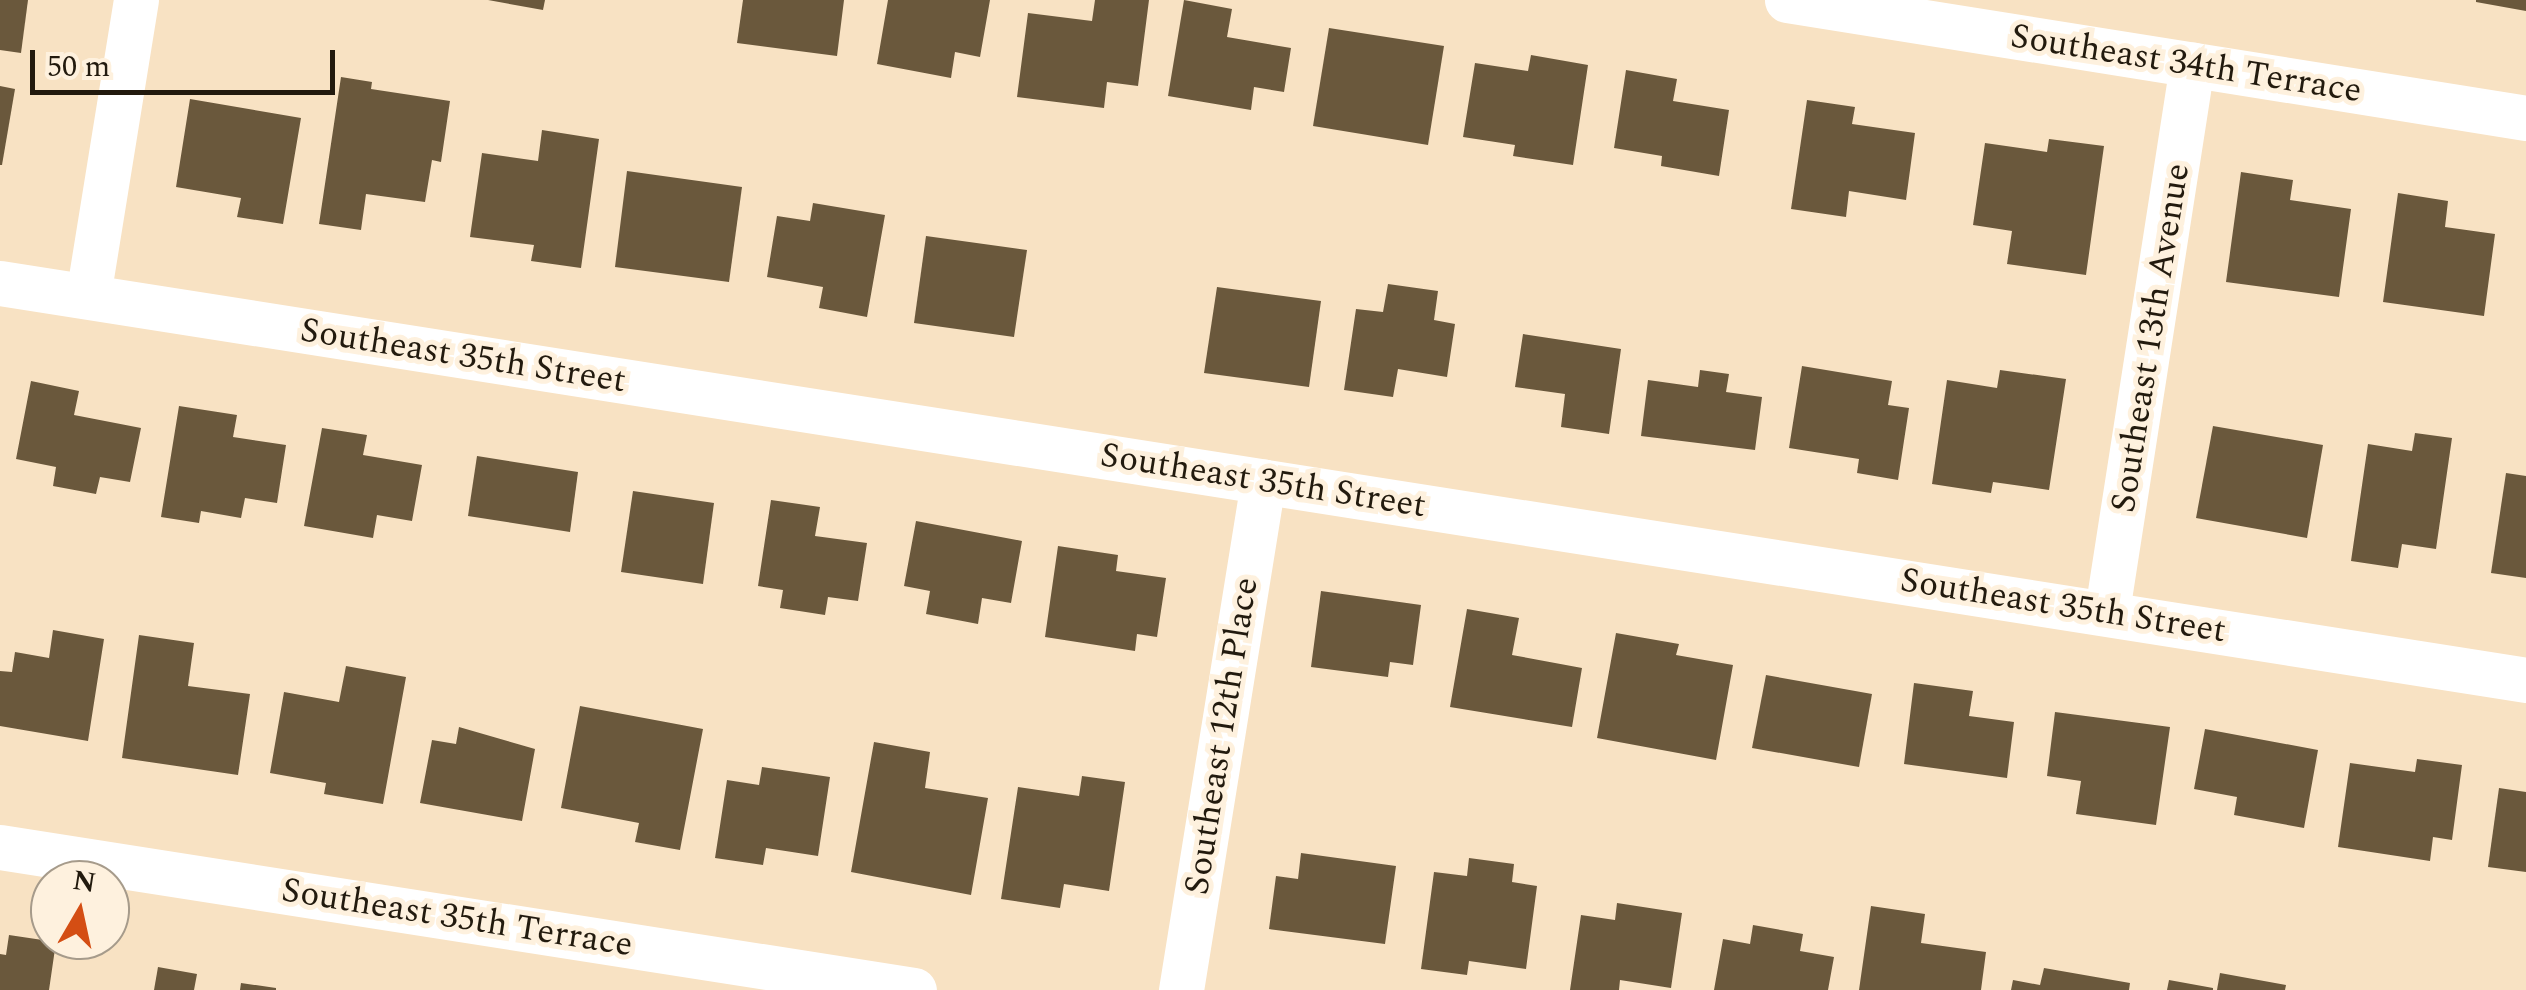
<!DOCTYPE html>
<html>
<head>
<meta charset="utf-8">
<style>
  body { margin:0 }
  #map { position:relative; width:2526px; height:990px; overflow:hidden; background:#f8e2c3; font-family:Spectral,serif }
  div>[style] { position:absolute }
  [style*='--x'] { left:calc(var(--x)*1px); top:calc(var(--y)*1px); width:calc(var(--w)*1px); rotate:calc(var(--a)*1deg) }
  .building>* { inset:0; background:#6a583c }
  .minor>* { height:45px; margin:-22.5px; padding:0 22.5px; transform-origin:22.5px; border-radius:22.5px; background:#fff }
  span { translate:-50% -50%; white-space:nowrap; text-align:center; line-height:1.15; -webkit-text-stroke:10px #fef1de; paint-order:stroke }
  .street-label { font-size:35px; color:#221a0e }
  .north { position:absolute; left:30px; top:860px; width:100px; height:100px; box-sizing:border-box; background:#fef1de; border:2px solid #a69b8b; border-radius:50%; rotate:9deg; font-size:28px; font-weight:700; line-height:40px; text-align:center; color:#221a0e }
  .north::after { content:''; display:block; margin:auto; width:35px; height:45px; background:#d44e14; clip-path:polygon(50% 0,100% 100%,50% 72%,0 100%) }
  .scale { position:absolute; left:30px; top:50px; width:305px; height:45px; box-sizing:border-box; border:5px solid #221a0e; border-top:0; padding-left:12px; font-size:30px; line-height:35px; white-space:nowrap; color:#221a0e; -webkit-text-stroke:8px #fef1de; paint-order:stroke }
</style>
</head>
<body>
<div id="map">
  <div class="building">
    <div style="clip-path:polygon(0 0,28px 0,21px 53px,0 50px)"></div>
    <div style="clip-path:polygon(488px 0,545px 0,543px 10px)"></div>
    <div style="clip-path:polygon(743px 0,844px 0,837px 56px,737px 43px)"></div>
    <div style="clip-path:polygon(888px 0,990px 0,980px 57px,955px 52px,951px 78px,877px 64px)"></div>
    <div style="clip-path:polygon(1095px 0,1149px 0,1138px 86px,1107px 82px,1104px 108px,1017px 97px,1028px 13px,1092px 21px)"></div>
    <div style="clip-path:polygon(1184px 0,1232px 9px,1227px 37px,1291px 48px,1284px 92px,1254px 87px,1251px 110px,1168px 96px)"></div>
    <div style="clip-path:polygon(2476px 0,2526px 0,2526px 11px,2476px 2px)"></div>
    <div style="clip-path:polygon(1329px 28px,1444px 46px,1428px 145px,1313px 126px)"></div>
    <div style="clip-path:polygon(1531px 55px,1588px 65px,1573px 165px,1513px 156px,1515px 145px,1463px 137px,1475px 63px,1528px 71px)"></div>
    <div style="clip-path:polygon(1626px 70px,1677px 79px,1673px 101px,1729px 110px,1719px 176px,1661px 166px,1662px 156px,1614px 148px)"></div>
    <div style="clip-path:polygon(341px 77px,372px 82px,371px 89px,450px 101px,441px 162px,432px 160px,425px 202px,366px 194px,361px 230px,319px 224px)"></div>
    <div style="clip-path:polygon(0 86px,15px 89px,2px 165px,0 165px)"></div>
    <div style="clip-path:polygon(190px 99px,301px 118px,283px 224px,237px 217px,241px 198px,176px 187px)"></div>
    <div style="clip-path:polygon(1807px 100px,1855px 107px,1852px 124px,1915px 133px,1906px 200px,1849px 191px,1846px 217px,1791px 209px)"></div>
    <div style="clip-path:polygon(542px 130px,599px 139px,581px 268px,531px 261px,534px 245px,470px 237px,482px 153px,538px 161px)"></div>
    <div style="clip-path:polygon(2049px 139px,2104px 146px,2086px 275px,2007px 264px,2012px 231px,1973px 225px,1985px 143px,2047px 152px)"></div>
    <div style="clip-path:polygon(627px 171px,742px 187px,729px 282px,615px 267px)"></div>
    <div style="clip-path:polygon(2241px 172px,2293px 180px,2290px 200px,2351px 209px,2339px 297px,2226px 282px)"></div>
    <div style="clip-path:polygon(2398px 193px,2448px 201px,2445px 227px,2495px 234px,2484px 316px,2383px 302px)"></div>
    <div style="clip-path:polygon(813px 203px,885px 215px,867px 317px,819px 308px,823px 287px,767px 277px,777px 216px,810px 221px)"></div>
    <div style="clip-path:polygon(926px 236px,1027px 250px,1014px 337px,914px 323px)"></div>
    <div style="clip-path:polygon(1388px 284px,1438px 291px,1434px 320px,1455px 324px,1447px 377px,1398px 369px,1393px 397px,1344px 390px,1356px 309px,1383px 312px)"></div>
    <div style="clip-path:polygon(1217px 287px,1321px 301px,1309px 387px,1204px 373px)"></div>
    <div style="clip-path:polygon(1523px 334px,1621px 349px,1609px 434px,1561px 427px,1565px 394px,1515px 387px)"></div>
    <div style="clip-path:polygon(1802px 366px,1892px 381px,1888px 405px,1909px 408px,1898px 480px,1857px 473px,1859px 459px,1789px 448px)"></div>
    <div style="clip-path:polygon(1700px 370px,1729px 374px,1726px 392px,1762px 397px,1755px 450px,1641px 436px,1648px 380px,1698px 387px)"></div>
    <div style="clip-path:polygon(2000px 370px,2066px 379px,2049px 490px,1993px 482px,1991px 493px,1932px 484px,1947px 380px,1997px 388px)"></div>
    <div style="clip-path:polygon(31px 381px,79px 391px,74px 415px,141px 428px,130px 482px,100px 477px,96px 494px,53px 486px,56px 467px,16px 459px)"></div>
    <div style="clip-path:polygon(179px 406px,237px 415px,233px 437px,286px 445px,277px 503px,245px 498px,241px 518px,201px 511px,199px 523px,161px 517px)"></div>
    <div style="clip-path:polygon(2213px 426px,2323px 445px,2307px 538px,2196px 518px)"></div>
    <div style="clip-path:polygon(322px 428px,367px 435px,363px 455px,422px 465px,412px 521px,377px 515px,373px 538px,304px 526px)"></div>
    <div style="clip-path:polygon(2415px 433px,2452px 438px,2436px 549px,2402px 544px,2398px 568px,2351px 561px,2368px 444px,2412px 451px)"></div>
    <div style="clip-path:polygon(477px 456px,578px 472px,570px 532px,468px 516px)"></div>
    <div style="clip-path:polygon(2506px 473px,2526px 476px,2526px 578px,2491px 573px)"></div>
    <div style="clip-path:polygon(633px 491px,714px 503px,703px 584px,621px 572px)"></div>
    <div style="clip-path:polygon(771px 500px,820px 507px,815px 536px,867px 543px,858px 601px,828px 597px,825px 615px,780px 608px,783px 590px,758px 586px)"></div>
    <div style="clip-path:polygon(916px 521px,1022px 541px,1011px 603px,982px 598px,978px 624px,926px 614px,930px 591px,904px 586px)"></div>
    <div style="clip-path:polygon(1058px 546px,1118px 555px,1116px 571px,1166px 578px,1157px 637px,1137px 634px,1135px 651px,1045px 637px)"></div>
    <div style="clip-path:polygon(1321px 591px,1421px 605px,1413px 665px,1390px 662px,1388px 677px,1311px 667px)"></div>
    <div style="clip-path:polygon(1467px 609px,1519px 618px,1512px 655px,1582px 668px,1572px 727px,1450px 707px)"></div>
    <div style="clip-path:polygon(53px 630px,104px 639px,88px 741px,0 726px,0 671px,12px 672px,15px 652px,49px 658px)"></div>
    <div style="clip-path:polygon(1616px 633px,1679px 644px,1676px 655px,1733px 665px,1716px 760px,1597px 738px)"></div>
    <div style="clip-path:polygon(139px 635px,194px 643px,188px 686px,250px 694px,238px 775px,122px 758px)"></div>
    <div style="clip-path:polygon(346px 666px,406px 677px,383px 804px,324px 794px,326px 783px,270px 773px,284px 692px,339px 702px)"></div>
    <div style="clip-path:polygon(1766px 675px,1872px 694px,1859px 767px,1752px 748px)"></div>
    <div style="clip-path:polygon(1914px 683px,1973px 691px,1969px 716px,2014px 722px,2007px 778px,1904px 764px)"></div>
    <div style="clip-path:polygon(580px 706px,703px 729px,680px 850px,635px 842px,639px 823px,561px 808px)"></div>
    <div style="clip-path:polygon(2055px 712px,2170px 727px,2156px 825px,2076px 814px,2081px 781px,2047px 776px)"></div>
    <div style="clip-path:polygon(459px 727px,535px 749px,522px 821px,420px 803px,432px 740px,456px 744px)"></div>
    <div style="clip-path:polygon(2205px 729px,2318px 750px,2304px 828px,2234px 815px,2237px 797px,2194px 789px)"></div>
    <div style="clip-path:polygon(874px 742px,930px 752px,925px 788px,988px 798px,971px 895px,851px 872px)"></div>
    <div style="clip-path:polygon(2417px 759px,2462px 765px,2452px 840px,2433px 837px,2430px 861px,2338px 847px,2350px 763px,2415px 772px)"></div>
    <div style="clip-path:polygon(762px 767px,830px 777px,818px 856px,766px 848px,763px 865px,715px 858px,727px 780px,759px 785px)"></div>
    <div style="clip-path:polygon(1082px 776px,1125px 782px,1109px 891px,1064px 884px,1060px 908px,1001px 899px,1018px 787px,1079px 796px)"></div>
    <div style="clip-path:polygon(2499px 788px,2526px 792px,2526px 872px,2488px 867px)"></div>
    <div style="clip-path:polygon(1301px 853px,1396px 866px,1385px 944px,1269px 929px,1276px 876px,1298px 879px)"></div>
    <div style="clip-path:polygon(1469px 858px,1514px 864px,1512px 882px,1537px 886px,1526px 969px,1469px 961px,1467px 975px,1421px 969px,1434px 872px,1467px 876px)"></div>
    <div style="clip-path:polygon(1617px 903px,1682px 913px,1671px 988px,1620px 980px,1619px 990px,1570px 990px,1581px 915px,1615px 920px)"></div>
    <div style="clip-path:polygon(1871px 906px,1925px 914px,1921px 943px,1986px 952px,1981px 990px,1859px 990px)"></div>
    <div style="clip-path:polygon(1753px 925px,1803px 934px,1800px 951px,1834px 957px,1828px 990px,1714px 990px,1723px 939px,1750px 944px)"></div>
    <div style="clip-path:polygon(9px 935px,56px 942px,49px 990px,0 990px,0 954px,6px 955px)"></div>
    <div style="clip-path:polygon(158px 967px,197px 974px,194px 990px,154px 990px)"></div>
    <div style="clip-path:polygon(2044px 968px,2130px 983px,2129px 990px,2011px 990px,2013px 980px,2040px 985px)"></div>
    <div style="clip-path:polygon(2220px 973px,2286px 985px,2285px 990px,2217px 990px)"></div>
    <div style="clip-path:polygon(2169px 980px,2213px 988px,2213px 990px,2167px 990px)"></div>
    <div style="clip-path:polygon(241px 983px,276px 988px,276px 990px,240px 990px)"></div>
  </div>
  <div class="minor">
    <div style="--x:1787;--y:0;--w:748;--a:9.07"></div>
    <div style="--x:0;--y:283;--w:2557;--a:8.93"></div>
    <div style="--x:88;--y:296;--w:300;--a:-80.8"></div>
    <div style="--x:2107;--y:611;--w:553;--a:-81.15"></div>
    <div style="--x:0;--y:847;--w:925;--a:8.89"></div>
    <div style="--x:1181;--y:990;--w:515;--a:-80.83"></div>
  </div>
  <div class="street-label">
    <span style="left:2186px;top:64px;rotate:9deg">Southeast 34th Terrace</span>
    <span style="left:2151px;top:338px;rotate:-81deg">Southeast 13th Avenue</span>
    <span style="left:463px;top:356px;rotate:9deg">Southeast 35th Street</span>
    <span style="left:1263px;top:481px;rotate:9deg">Southeast 35th Street</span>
    <span style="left:2063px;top:606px;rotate:9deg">Southeast 35th Street</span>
    <span style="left:1222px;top:736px;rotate:-81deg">Southeast 12th Place</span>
    <span style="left:457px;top:918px;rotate:9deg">Southeast 35th Terrace</span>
  </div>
  <div class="north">N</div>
  <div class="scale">50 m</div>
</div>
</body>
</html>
